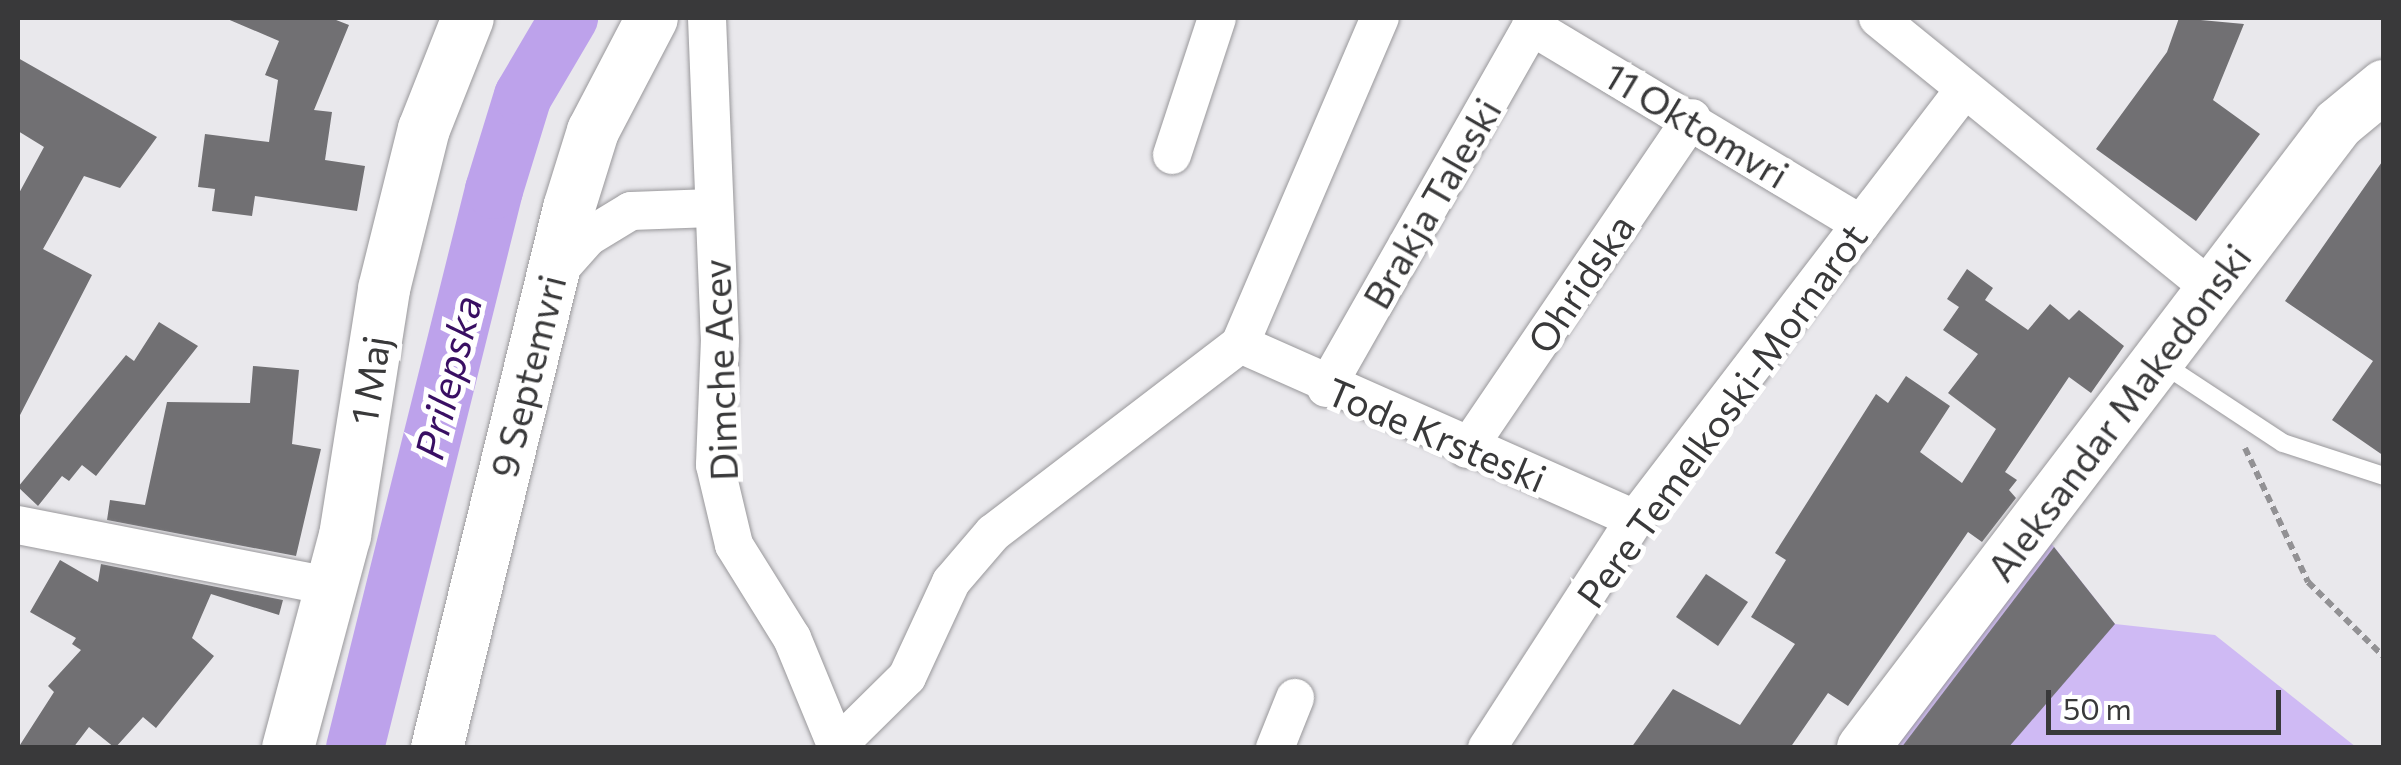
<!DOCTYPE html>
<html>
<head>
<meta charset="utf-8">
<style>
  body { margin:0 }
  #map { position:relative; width:2401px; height:765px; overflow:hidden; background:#e9e8ec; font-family:Commissioner,sans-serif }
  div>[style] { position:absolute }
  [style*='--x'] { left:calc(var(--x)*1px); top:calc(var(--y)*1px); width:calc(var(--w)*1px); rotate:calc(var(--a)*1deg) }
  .green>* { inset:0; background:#cfbaf4 }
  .river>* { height:58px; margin:-29px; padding:0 29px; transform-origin:29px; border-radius:29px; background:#bda2eb }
  .building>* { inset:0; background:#717073 }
  .path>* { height:6px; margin-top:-3px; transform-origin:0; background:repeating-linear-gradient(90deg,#929194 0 8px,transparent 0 13px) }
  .roads { filter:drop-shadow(0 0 2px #99989b) drop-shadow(0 0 2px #99989b) }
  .lane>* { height:18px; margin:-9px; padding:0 9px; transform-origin:9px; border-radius:9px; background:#fff }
  .street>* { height:38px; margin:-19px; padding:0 19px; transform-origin:19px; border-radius:19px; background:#fff }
  .secondary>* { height:52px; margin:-26px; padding:0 26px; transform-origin:26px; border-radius:26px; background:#fff }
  span { translate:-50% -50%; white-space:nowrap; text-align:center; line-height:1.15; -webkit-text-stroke:10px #fff; paint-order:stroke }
  .street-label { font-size:38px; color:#39393a }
  .water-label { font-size:40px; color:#390f63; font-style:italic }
  .frame { position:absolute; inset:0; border:20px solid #39393a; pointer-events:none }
  .scale { position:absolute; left:2046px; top:690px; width:235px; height:45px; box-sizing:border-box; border:5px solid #39393a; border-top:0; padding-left:12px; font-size:30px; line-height:35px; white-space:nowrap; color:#39393a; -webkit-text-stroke:8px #fff; paint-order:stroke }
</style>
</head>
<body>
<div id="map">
  <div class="green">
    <div style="clip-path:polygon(2036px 524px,2115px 624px,2215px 635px,2356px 747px,1863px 748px)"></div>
  </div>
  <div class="river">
    <div style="--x:355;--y:748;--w:575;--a:-76.01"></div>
    <div style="--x:494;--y:190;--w:98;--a:-72.9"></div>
    <div style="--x:523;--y:96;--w:91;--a:-59.5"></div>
  </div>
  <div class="building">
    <div style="clip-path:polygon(225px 18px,331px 18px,349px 25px,314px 110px,332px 112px,325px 160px,365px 166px,357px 211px,255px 196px,252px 216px,212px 211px,215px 189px,198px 187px,205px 134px,269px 142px,278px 80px,265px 75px,279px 41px)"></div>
    <div style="clip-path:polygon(2179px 18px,2244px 24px,2213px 100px,2260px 134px,2196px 221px,2096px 149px,2167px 52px)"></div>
    <div style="clip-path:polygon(18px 58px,157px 137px,120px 188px,84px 176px,43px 249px,92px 275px,18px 419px,18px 195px,44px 147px,18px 131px)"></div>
    <div style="clip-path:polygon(2384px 159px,2384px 456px,2332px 420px,2373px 361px,2285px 301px)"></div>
    <div style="clip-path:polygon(1967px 269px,1993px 288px,1985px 300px,2028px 330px,2050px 304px,2069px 320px,2079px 310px,2124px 346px,2091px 393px,2069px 377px,2005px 472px,2017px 480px,2009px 490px,2016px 498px,1982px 542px,1968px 532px,1848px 706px,1828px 693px,1790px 748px,1631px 748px,1673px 689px,1740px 725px,1795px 644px,1751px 617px,1786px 560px,1775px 553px,1876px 394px,1888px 403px,1906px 376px,1950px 406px,1920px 452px,1962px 483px,1996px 429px,1948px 393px,1978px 354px,1943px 330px,1959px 307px,1947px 299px)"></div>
    <div style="clip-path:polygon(159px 322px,198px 346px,96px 476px,82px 465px,69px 481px,62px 476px,38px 506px,18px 487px,126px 355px,134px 361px)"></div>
    <div style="clip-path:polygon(253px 366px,299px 370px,292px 444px,321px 449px,296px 556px,107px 520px,110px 500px,145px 505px,167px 402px,250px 403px)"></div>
    <div style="clip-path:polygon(2054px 547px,2115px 624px,2008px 748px,1901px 748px)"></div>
    <div style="clip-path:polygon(60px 560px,98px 582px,101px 564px,283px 600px,279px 615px,211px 594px,192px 638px,214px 656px,156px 728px,143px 717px,115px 748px,89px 727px,73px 748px,18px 748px,54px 692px,48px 686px,81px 650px,72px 644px,76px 638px,30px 612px)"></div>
    <div style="clip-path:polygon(1706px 574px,1748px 602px,1718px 646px,1676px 617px)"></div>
  </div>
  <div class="path">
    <div style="--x:2245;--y:448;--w:148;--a:64.8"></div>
    <div style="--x:2308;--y:582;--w:107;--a:44.6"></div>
  </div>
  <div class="roads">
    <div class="lane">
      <div style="--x:2160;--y:362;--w:147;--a:33.4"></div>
      <div style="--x:2283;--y:443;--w:106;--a:18.1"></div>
    </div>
    <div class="street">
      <div style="--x:707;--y:18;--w:321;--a:87.7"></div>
      <div style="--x:720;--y:339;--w:126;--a:92.3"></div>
      <div style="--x:715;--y:465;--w:82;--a:76.6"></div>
      <div style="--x:734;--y:545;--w:110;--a:58.1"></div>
      <div style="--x:792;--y:638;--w:116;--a:67.6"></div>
      <div style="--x:1878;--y:18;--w:433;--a:39.1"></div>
      <div style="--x:1531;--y:26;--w:385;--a:31"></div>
      <div style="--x:1172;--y:155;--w:144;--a:-71.8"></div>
      <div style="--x:557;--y:272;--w:47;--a:-48.5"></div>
      <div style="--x:588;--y:237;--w:50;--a:-31.2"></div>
      <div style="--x:631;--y:211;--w:81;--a:-2.1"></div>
      <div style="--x:1240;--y:344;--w:432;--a:23.9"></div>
      <div style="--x:1326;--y:388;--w:425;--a:-60.4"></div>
      <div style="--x:1467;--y:449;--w:400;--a:-55.8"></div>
      <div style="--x:18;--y:525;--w:318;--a:11.1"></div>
      <div style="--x:835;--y:748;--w:101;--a:-44.6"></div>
      <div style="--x:907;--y:677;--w:105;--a:-65.1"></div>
      <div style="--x:951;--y:582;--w:65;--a:-49.4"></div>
      <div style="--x:993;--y:533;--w:311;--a:-37.4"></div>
      <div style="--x:1240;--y:344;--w:355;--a:-66.8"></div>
      <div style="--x:1275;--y:748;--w:54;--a:-68.2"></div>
      <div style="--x:1487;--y:748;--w:273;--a:-57.1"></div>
      <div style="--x:1635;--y:519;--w:541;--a:-52.52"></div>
    </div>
    <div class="secondary">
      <div style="--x:288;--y:748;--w:220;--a:-75"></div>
      <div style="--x:345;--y:536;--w:250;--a:-81"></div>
      <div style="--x:384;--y:289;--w:165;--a:-76"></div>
      <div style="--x:424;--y:129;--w:119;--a:-68.4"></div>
      <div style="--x:437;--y:748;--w:556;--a:-76.26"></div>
      <div style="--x:569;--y:208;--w:81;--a:-72.7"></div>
      <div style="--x:593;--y:131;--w:127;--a:-62.4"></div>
      <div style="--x:1863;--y:748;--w:784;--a:-52.72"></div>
      <div style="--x:2338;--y:124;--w:60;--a:-39.6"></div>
    </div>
  </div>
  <div class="street-label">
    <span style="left:1697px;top:124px;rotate:31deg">11 Oktomvri</span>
    <span style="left:1431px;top:203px;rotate:-60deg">Brakja Taleski</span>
    <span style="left:1580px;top:283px;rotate:-56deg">Ohridska</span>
    <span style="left:719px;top:370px;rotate:-92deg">Dimche Acev</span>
    <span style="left:527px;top:376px;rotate:-76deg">9 Septemvri</span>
    <span style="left:369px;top:380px;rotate:-81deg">1 Maj</span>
    <span style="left:2118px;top:412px;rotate:-53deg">Aleksandar Makedonski</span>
    <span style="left:1721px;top:415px;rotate:-54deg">Pere Temelkoski-Mornarot</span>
    <span style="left:1437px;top:434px;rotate:23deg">Tode Krsteski</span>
  </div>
  <div class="water-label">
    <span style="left:447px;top:377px;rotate:-76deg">Prilepska</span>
  </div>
  <div class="frame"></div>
  <div class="scale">50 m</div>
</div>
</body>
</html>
